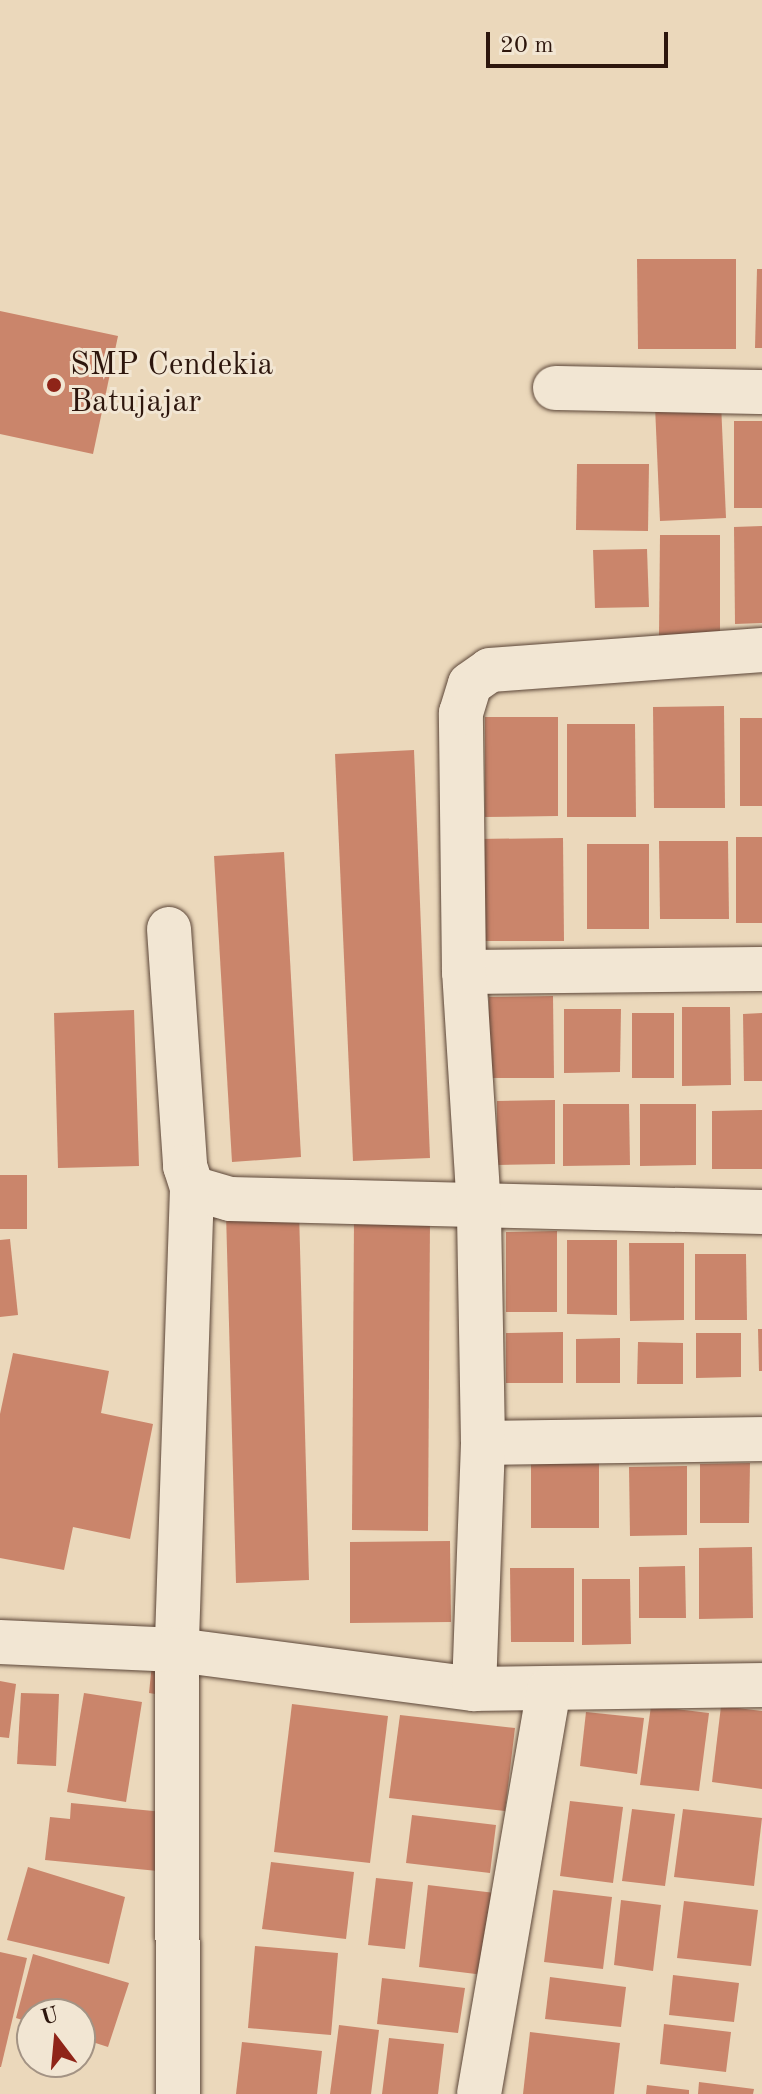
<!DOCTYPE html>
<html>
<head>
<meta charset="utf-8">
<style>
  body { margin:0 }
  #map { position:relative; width:762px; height:2094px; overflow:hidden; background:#ebd8bb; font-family:"Old Standard TT",serif }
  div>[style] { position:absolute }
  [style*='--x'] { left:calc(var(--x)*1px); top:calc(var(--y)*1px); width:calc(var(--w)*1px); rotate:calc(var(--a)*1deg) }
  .building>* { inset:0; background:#ca856b }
  .roads { filter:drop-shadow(0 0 2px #5c4638) drop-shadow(0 0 2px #5c4638) }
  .street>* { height:44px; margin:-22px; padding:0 22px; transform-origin:22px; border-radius:22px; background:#f2e6d3 }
  .dots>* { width:22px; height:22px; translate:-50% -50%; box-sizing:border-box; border:4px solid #f2e6d3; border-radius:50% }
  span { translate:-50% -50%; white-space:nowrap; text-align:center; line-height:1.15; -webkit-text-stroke:6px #f2e6d3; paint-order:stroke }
  .poi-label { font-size:32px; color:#2d160d }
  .left { translate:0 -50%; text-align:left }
  .north { position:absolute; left:16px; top:1998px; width:80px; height:80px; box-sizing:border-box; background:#f2e6d3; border:2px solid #a39384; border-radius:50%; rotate:344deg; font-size:22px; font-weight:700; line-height:32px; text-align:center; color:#2d160d }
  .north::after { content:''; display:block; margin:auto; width:28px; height:36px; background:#8f2418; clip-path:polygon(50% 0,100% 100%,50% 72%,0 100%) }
  .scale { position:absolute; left:486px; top:32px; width:182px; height:36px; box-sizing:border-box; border:4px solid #2d160d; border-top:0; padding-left:10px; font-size:24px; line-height:28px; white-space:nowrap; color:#2d160d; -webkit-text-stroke:6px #f2e6d3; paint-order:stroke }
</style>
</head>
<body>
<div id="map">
  <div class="building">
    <div style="clip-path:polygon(637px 259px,736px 259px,736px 349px,638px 349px)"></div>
    <div style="clip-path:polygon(757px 269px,762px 269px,762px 348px,755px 348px)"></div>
    <div style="clip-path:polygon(0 311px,118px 336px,93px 454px,0 434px)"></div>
    <div style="clip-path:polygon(721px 403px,726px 518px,660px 521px,655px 406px)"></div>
    <div style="clip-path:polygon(734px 421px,762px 421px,762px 508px,734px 508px)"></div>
    <div style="clip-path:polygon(577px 464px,649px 464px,648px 531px,576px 530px)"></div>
    <div style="clip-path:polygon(762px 526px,762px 623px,735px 624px,734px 527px)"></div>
    <div style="clip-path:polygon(660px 535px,720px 535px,720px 635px,659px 636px)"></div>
    <div style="clip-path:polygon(647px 549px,649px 607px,595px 608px,593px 550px)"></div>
    <div style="clip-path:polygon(724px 706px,725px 808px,654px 808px,653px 707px)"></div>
    <div style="clip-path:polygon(485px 717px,558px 717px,558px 816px,485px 817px)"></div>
    <div style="clip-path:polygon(740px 718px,762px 718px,762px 806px,740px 806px)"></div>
    <div style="clip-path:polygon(567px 724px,635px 724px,636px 817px,567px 817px)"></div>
    <div style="clip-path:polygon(414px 750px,430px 1158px,353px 1161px,335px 754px)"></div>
    <div style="clip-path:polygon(736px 837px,762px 837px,762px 923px,736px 923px)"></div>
    <div style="clip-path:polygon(563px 838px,564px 941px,478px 941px,477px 839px)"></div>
    <div style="clip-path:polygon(659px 841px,728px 841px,729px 919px,660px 919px)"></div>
    <div style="clip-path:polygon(587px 844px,649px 844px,649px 929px,587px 929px)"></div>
    <div style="clip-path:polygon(284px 852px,301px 1157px,232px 1162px,214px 856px)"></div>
    <div style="clip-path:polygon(553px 996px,554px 1078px,489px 1078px,489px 997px)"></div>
    <div style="clip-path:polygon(682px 1007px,730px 1007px,731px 1085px,682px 1086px)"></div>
    <div style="clip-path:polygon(564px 1009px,621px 1009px,620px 1072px,564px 1073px)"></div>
    <div style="clip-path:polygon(134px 1010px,139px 1166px,58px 1168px,54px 1013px)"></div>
    <div style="clip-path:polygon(632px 1013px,674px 1013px,674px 1078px,632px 1078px)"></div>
    <div style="clip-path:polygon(762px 1013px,762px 1081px,744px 1081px,743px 1014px)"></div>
    <div style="clip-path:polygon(555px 1100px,555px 1164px,497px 1165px,497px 1101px)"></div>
    <div style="clip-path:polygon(563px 1104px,629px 1104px,630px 1165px,563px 1166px)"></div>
    <div style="clip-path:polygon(640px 1104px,696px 1104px,696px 1165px,640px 1166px)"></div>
    <div style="clip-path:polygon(762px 1110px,762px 1169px,712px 1169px,712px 1111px)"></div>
    <div style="clip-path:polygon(0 1175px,27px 1175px,27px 1229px,0 1229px)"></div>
    <div style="clip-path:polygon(299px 1211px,309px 1580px,236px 1583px,226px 1213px)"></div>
    <div style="clip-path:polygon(354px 1219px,430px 1219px,428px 1531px,352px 1530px)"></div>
    <div style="clip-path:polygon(557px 1231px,557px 1312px,506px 1312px,506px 1232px)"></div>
    <div style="clip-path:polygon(10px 1239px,18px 1315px,0 1317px,0 1240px)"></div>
    <div style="clip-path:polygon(567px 1240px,617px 1240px,617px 1315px,567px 1314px)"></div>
    <div style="clip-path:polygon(629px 1243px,684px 1243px,684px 1320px,630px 1321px)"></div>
    <div style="clip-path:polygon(695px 1254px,746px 1254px,747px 1320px,695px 1320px)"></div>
    <div style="clip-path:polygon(758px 1329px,762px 1329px,762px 1371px,759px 1371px)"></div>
    <div style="clip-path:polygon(563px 1332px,563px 1383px,506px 1383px,506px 1333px)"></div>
    <div style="clip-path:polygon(696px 1333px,741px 1333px,741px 1377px,696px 1378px)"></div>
    <div style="clip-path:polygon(620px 1338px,620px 1383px,576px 1383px,576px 1339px)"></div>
    <div style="clip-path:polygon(638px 1342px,683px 1343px,683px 1384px,637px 1384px)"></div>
    <div style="clip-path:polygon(13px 1353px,109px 1371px,101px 1413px,153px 1424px,130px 1539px,73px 1527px,64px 1570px,0 1558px,0 1414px)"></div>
    <div style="clip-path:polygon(599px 1458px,599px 1528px,531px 1528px,531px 1459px)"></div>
    <div style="clip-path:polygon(750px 1463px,749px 1523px,700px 1523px,700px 1464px)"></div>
    <div style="clip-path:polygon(687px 1466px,687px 1535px,630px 1536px,629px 1467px)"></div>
    <div style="clip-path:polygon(450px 1541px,451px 1622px,350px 1623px,350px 1542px)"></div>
    <div style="clip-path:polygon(752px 1547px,753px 1618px,699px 1619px,699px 1548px)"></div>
    <div style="clip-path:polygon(685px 1566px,686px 1618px,639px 1618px,639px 1567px)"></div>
    <div style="clip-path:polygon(510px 1568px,574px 1568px,574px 1642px,511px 1642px)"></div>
    <div style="clip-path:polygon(582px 1579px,630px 1579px,631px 1644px,582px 1645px)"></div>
    <div style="clip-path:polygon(152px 1664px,167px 1696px,149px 1693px)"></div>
    <div style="clip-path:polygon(0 1681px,16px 1684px,9px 1738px,0 1737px)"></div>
    <div style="clip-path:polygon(21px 1693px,59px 1694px,56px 1766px,17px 1764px)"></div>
    <div style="clip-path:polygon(84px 1693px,142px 1702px,126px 1802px,67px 1792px)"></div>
    <div style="clip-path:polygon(292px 1704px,388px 1716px,370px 1863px,274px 1852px)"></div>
    <div style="clip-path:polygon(651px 1706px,709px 1713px,699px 1791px,640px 1785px)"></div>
    <div style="clip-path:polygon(721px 1706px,762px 1711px,762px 1789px,712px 1782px)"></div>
    <div style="clip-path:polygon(586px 1712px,644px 1718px,637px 1774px,580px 1766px)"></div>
    <div style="clip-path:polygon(400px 1715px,515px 1728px,505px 1811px,389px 1798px)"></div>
    <div style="clip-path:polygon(570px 1801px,623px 1807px,613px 1883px,560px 1876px)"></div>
    <div style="clip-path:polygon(71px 1803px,174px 1813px,168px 1872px,45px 1860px,50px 1817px,70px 1819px)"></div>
    <div style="clip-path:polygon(632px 1809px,675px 1814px,665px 1886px,622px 1881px)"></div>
    <div style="clip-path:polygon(683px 1809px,762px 1818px,754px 1886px,674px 1877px)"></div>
    <div style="clip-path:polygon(412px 1815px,496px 1825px,490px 1873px,406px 1863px)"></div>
    <div style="clip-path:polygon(271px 1862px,354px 1872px,346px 1939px,262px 1929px)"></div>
    <div style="clip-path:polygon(28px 1867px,125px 1897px,109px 1964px,7px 1940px)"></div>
    <div style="clip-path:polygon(376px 1878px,413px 1882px,405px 1949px,368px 1945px)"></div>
    <div style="clip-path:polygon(428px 1885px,495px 1893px,484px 1975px,419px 1967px)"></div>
    <div style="clip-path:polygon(553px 1890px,612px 1897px,603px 1969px,544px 1962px)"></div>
    <div style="clip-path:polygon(621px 1900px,661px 1905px,653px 1971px,614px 1965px)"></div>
    <div style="clip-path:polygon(684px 1901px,758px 1910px,751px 1966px,677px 1958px)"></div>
    <div style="clip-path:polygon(255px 1946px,338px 1953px,331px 2035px,248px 2028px)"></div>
    <div style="clip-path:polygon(0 1952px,27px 1958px,1px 2067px,0 2067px)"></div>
    <div style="clip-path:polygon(33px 1954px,129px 1983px,108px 2047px,80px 2038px,80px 2014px,32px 2014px,32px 2023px,16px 2018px)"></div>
    <div style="clip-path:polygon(673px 1975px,739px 1983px,734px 2022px,669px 2015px)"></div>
    <div style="clip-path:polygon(550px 1977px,626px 1987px,621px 2027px,545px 2019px)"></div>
    <div style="clip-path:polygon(382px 1978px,465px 1988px,458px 2033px,377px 2024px)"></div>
    <div style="clip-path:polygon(664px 2024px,731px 2032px,726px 2072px,660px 2064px)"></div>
    <div style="clip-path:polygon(339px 2025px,379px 2030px,371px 2094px,330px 2094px)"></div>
    <div style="clip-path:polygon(530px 2032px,620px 2043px,614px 2094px,523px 2094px)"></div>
    <div style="clip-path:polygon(389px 2038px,444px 2044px,438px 2094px,382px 2094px)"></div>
    <div style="clip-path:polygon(242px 2042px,322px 2051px,317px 2094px,236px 2094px)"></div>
    <div style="clip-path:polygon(699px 2082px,754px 2089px,753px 2094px,698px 2094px)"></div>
    <div style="clip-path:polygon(647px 2085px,689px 2090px,689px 2094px,646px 2094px)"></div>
  </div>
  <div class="roads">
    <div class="street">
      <div style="--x:555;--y:388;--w:207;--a:1.1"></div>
      <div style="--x:169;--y:929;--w:238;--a:86.1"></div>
      <div style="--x:185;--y:1166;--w:23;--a:72"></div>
      <div style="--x:192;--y:1188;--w:462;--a:91.9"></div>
      <div style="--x:177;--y:1650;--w:444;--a:89.9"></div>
      <div style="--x:464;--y:972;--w:298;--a:-0.6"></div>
      <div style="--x:192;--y:1188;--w:40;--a:16"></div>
      <div style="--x:230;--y:1199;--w:532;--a:1.4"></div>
      <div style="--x:483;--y:1443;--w:279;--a:-0.8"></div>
      <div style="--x:0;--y:1642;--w:177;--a:2.6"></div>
      <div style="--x:177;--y:1650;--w:300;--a:7.5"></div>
      <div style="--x:474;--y:1689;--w:288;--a:-0.8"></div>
      <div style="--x:474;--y:1689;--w:246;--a:-87.9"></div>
      <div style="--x:483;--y:1443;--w:234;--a:-91"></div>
      <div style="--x:479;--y:1209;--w:237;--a:-93.6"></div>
      <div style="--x:464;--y:972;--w:259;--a:-90.7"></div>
      <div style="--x:461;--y:713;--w:30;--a:-73"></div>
      <div style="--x:470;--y:684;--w:24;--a:-35"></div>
      <div style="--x:490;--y:670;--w:273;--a:-4.2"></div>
      <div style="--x:479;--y:2094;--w:410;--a:-80.2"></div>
    </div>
  </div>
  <div class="dots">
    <div style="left:54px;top:385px;background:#8f2418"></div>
  </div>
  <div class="poi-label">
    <span class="left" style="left:70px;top:385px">SMP Cendekia<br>Batujajar</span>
  </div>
  <div class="north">U</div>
  <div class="scale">20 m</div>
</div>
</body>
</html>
